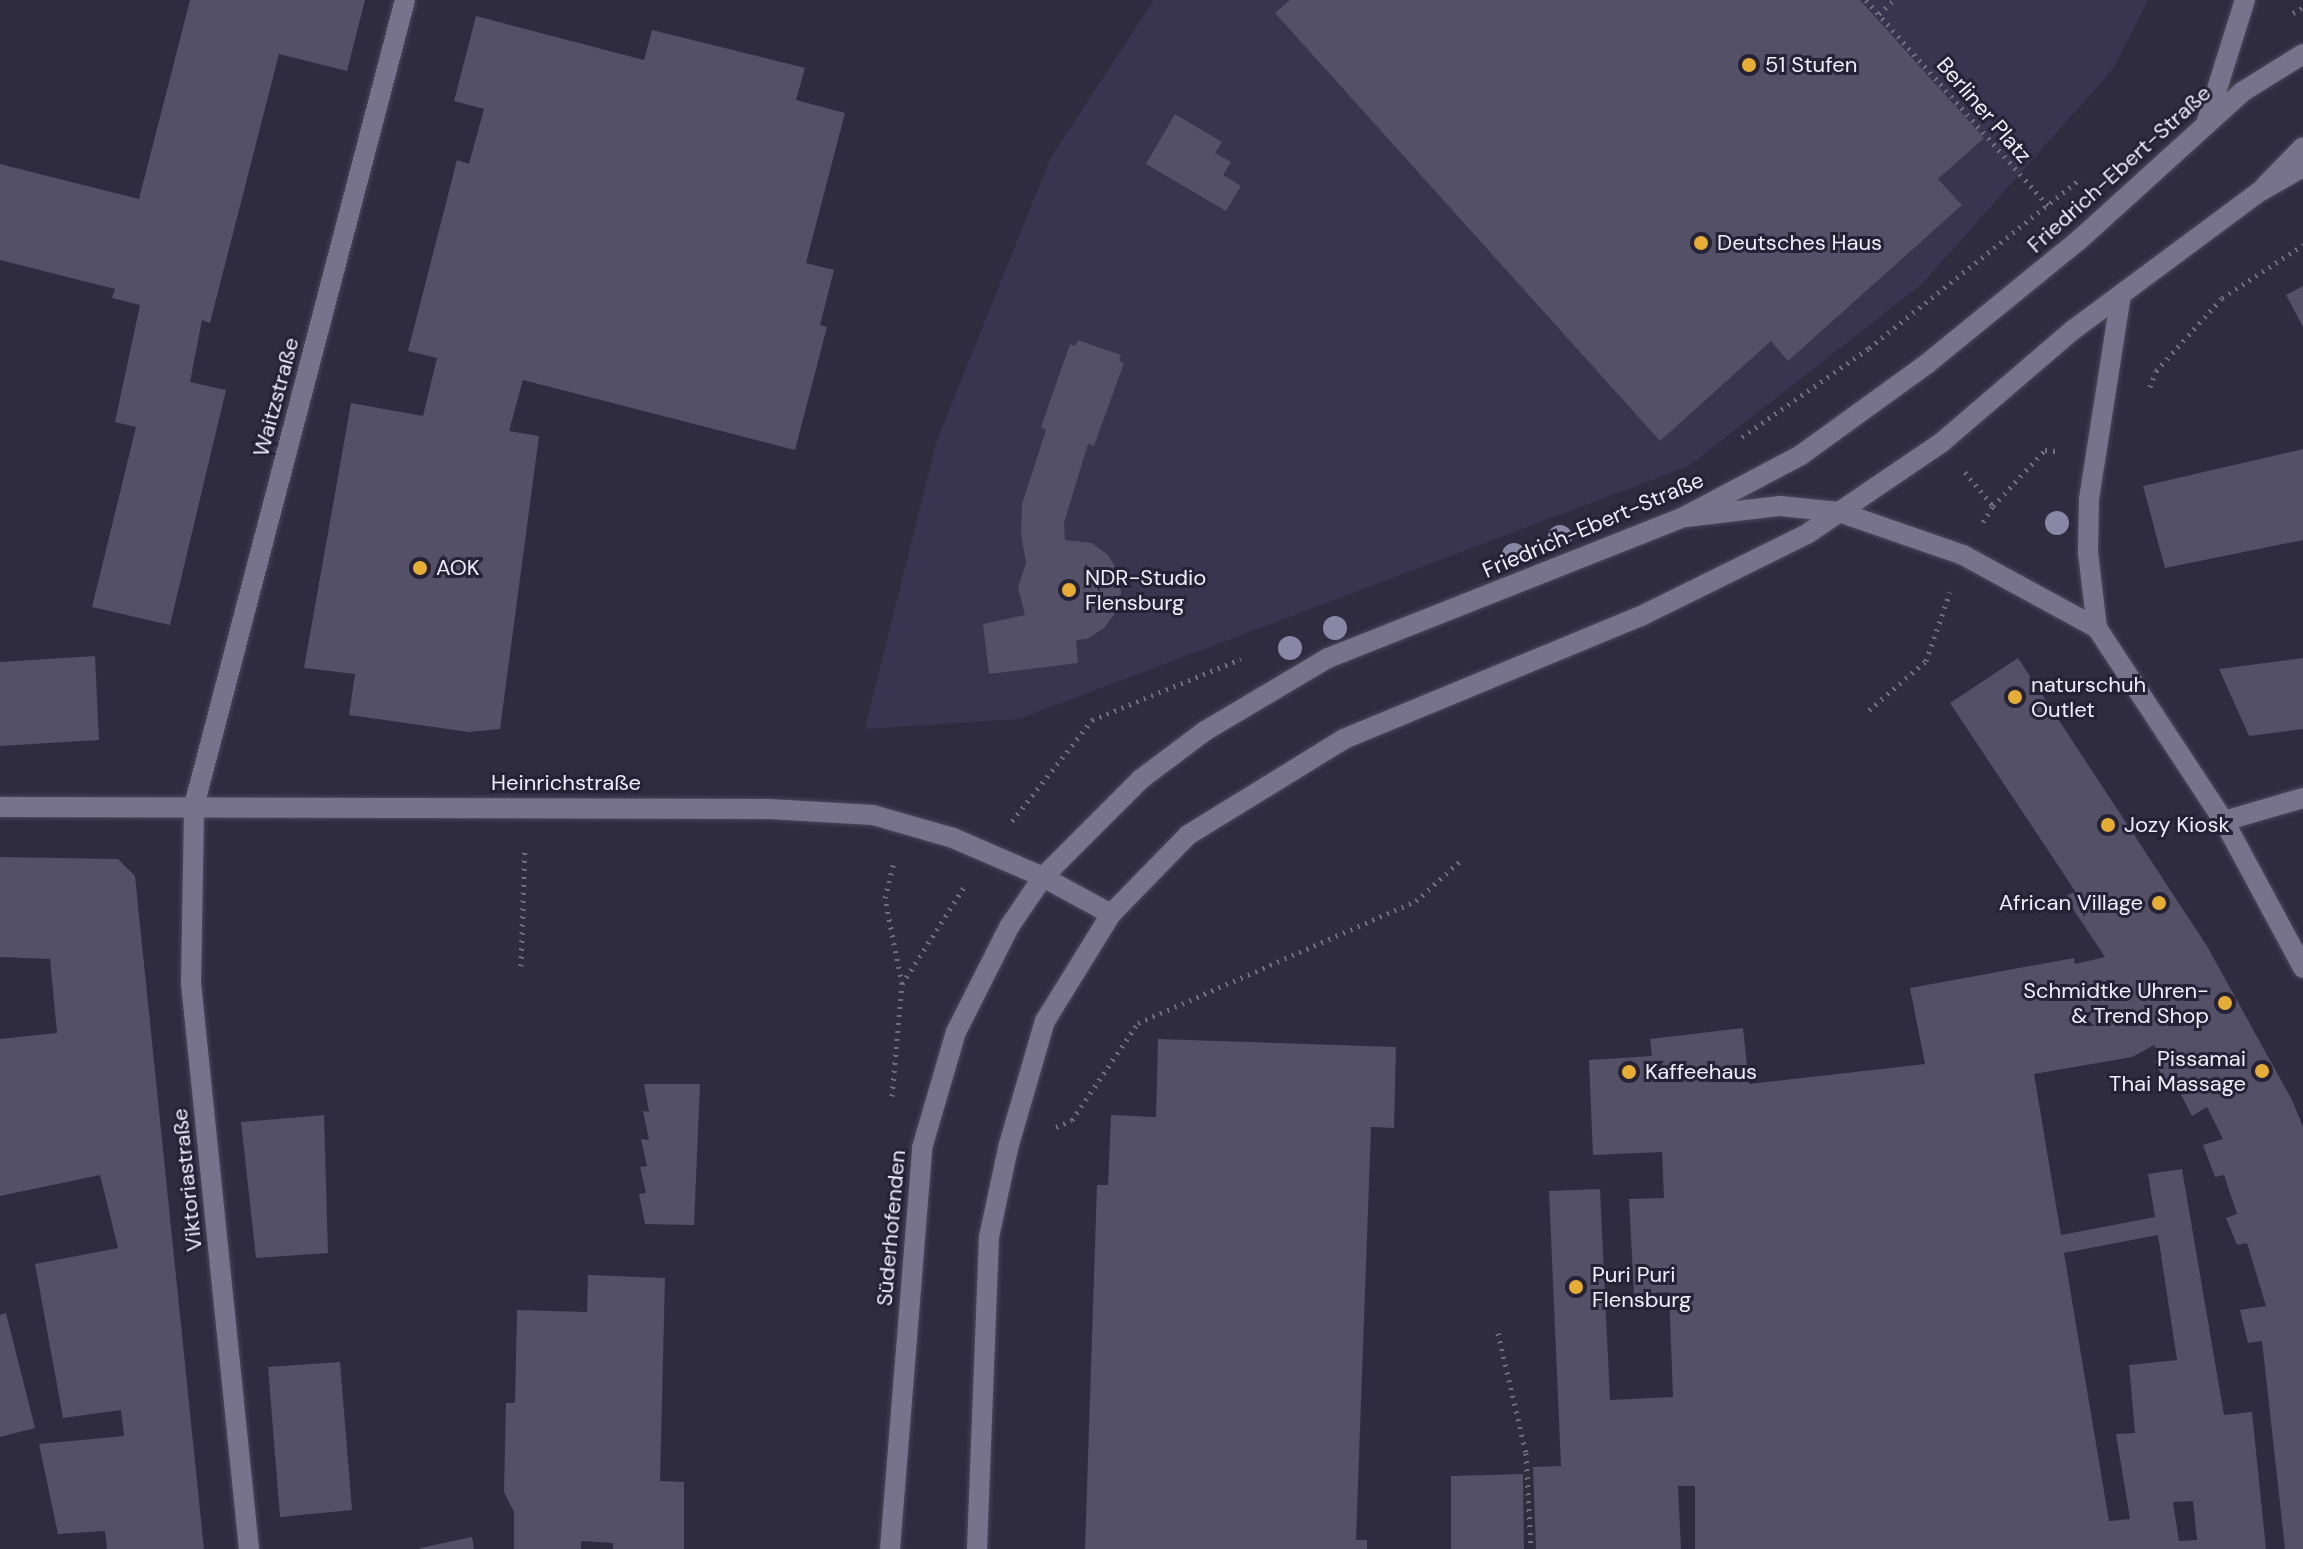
<!DOCTYPE html>
<html>
<head>
<meta charset="utf-8">
<style>
  body { margin:0 }
  #map { position:relative; width:2303px; height:1549px; overflow:hidden; background:#2f2c40; font-family:"DM Sans",sans-serif }
  div>[style] { position:absolute }
  [style*='--x'] { left:calc(var(--x)*1px); top:calc(var(--y)*1px); width:calc(var(--w)*1px); rotate:calc(var(--a)*1deg) }
  .built>* { inset:0; background:#393450 }
  .building>* { inset:0; background:#535067 }
  .path>* { height:5px; margin-top:-2.5px; transform-origin:0; background:repeating-linear-gradient(90deg,#706d7f 0 2px,transparent 0 8px) }
  .roads { filter:drop-shadow(0 0 2px #4b485a) drop-shadow(0 0 2px #4b485a) }
  .minor>* { height:20px; margin:-10px; padding:0 10px; transform-origin:10px; border-radius:10px; background:#77738c }
  .tertiary>* { height:20px; margin:-10px; padding:0 10px; transform-origin:10px; border-radius:10px; background:#77738c }
  .secondary>* { height:20px; margin:-10px; padding:0 10px; transform-origin:10px; border-radius:10px; background:#77738c }
  .trees>* { width:24px; height:24px; margin:-12px; border-radius:50%; background:#8a86a5 }
  .dots>* { width:22px; height:22px; translate:-50% -50%; box-sizing:border-box; border:4px solid #252236; border-radius:50% }
  span { translate:-50% -50%; white-space:nowrap; text-align:center; line-height:1.15; -webkit-text-stroke:6px #252236; paint-order:stroke }
  .poi-label { font-size:22px; color:#efedfb }
  .left { translate:0 -50%; text-align:left }
  .right { translate:-100% -50%; text-align:right }
  .street-label { font-size:22px; color:#efedfb }
</style>
</head>
<body>
<div id="map">
  <div class="built">
    <div style="clip-path:polygon(1154px 0,2148px 0,2113px 69px,1922px 284px,1689px 466px,1019px 719px,865px 729px,937px 440px,1051px 157px)"></div>
  </div>
  <div class="building">
    <div style="clip-path:polygon(190px 0,365px 0,347px 71px,279px 54px,210px 323px,202px 320px,190px 382px,226px 390px,170px 625px,92px 607px,136px 427px,115px 422px,140px 305px,112px 298px,115px 289px,0 260px,0 164px,139px 199px)"></div>
    <div style="clip-path:polygon(1290px 0,1860px 0,1984px 138px,1938px 179px,1962px 205px,1788px 361px,1771px 341px,1660px 441px,1275px 13px)"></div>
    <div style="clip-path:polygon(476px 16px,644px 60px,652px 30px,805px 68px,796px 100px,845px 113px,806px 263px,834px 270px,820px 325px,827px 327px,795px 450px,523px 380px,509px 431px,539px 436px,500px 729px,469px 732px,349px 715px,355px 674px,304px 668px,351px 403px,423px 416px,437px 358px,408px 351px,457px 160px,469px 164px,484px 109px,454px 101px)"></div>
    <div style="clip-path:polygon(1175px 114px,1222px 142px,1215px 153px,1231px 162px,1223px 175px,1241px 186px,1226px 211px,1146px 164px)"></div>
    <div style="clip-path:polygon(2303px 286px,2303px 327px,2286px 295px)"></div>
    <div style="clip-path:polygon(1078px 340px,1121px 355px,1119px 361px,1124px 363px,1094px 446px,1088px 444px,1064px 523px,1065px 540px,1092px 543px,1108px 555px,1119px 573px,1121px 593px,1116px 612px,1104px 628px,1087px 639px,1076px 640px,1078px 663px,989px 674px,983px 624px,1025px 615px,1018px 587px,1026px 563px,1021px 534px,1022px 504px,1046px 430px,1041px 427px,1070px 344px,1075px 346px)"></div>
    <div style="clip-path:polygon(2303px 449px,2303px 540px,2165px 568px,2143px 486px)"></div>
    <div style="clip-path:polygon(95px 656px,99px 740px,0 746px,0 662px)"></div>
    <div style="clip-path:polygon(evenodd,2018px 658px,2207px 946px,2292px 1100px,2303px 1127px,2303px 1549px,2285px 1549px,2262px 1341px,2248px 1343px,2240px 1310px,2266px 1306px,2247px 1243px,2237px 1245px,2226px 1218px,2237px 1214px,2224px 1175px,2215px 1177px,2203px 1145px,2223px 1139px,2207px 1107px,2192px 1116px,2176px 1085px,2170px 1089px,2154px 1061px,2162px 1058px,2154px 1045px,2132px 1057px,2034px 1074px,2061px 1235px,2155px 1217px,2148px 1174px,2182px 1169px,2224px 1415px,2252px 1412px,2266px 1549px,1695px 1549px,1695px 1486px,1678px 1486px,1681px 1549px,1536px 1549px,1533px 1467px,1561px 1466px,1549px 1191px,1600px 1189px,1610px 1400px,1673px 1397px,1669px 1292px,1634px 1294px,1629px 1199px,1664px 1198px,1662px 1152px,1593px 1155px,1589px 1060px,1652px 1056px,1650px 1039px,1743px 1028px,1749px 1084px,1925px 1064px,1910px 988px,2074px 958px,2075px 964px,2105px 957px,2065px 897px,2075px 891px,1950px 703px,2018px 658px,2158px 1235px,2177px 1360px,2129px 1365px,2135px 1433px,2116px 1434px,2130px 1519px,2109px 1521px,2064px 1253px,2158px 1235px,2018px 658px,2193px 1501px,2197px 1540px,2179px 1541px,2173px 1502px,2193px 1501px)"></div>
    <div style="clip-path:polygon(2303px 658px,2303px 729px,2249px 736px,2219px 669px)"></div>
    <div style="clip-path:polygon(0 857px,118px 859px,135px 876px,204px 1549px,107px 1549px,105px 1531px,58px 1534px,39px 1444px,124px 1436px,121px 1410px,63px 1418px,35px 1264px,118px 1248px,100px 1175px,0 1196px,0 1039px,57px 1033px,50px 959px,0 957px)"></div>
    <div style="clip-path:polygon(1158px 1039px,1396px 1047px,1394px 1128px,1371px 1127px,1356px 1540px,1367px 1540px,1367px 1549px,1085px 1549px,1097px 1185px,1108px 1185px,1111px 1115px,1156px 1117px)"></div>
    <div style="clip-path:polygon(644px 1084px,700px 1084px,694px 1225px,645px 1224px,639px 1194px,646px 1193px,640px 1167px,647px 1166px,641px 1139px,649px 1140px,643px 1111px,649px 1112px)"></div>
    <div style="clip-path:polygon(324px 1115px,328px 1253px,256px 1258px,241px 1122px)"></div>
    <div style="clip-path:polygon(588px 1275px,665px 1278px,660px 1481px,684px 1482px,684px 1549px,613px 1549px,613px 1543px,581px 1541px,581px 1549px,514px 1549px,514px 1512px,504px 1492px,506px 1403px,515px 1403px,517px 1310px,587px 1312px)"></div>
    <div style="clip-path:polygon(6px 1313px,35px 1428px,0 1437px,0 1315px)"></div>
    <div style="clip-path:polygon(340px 1362px,352px 1510px,280px 1517px,268px 1367px)"></div>
    <div style="clip-path:polygon(1523px 1474px,1524px 1549px,1451px 1549px,1451px 1476px)"></div>
    <div style="clip-path:polygon(472px 1537px,474px 1549px,420px 1549px,420px 1548px)"></div>
  </div>
  <div class="path">
    <div style="--x:1866;--y:0;--w:275;--a:48.5"></div>
    <div style="--x:2293;--y:13;--w:12;--a:-31"></div>
    <div style="--x:1879;--y:14;--w:19;--a:-43"></div>
    <div style="--x:2150;--y:387;--w:17;--a:-69"></div>
    <div style="--x:2156;--y:371;--w:98;--a:-47.9"></div>
    <div style="--x:2222;--y:298;--w:97;--a:-33.2"></div>
    <div style="--x:1742;--y:437;--w:155;--a:-35"></div>
    <div style="--x:1869;--y:348;--w:272;--a:-38.7"></div>
    <div style="--x:1965;--y:472;--w:44;--a:50.5"></div>
    <div style="--x:1983;--y:522;--w:19;--a:-58"></div>
    <div style="--x:1993;--y:506;--w:76;--a:-47.1"></div>
    <div style="--x:2045;--y:450;--w:11;--a:5"></div>
    <div style="--x:1869;--y:710;--w:75;--a:-40.7"></div>
    <div style="--x:1926;--y:661;--w:73;--a:-70.8"></div>
    <div style="--x:1012;--y:821;--w:129;--a:-51.6"></div>
    <div style="--x:1092;--y:720;--w:161;--a:-22.3"></div>
    <div style="--x:521;--y:966;--w:118;--a:-88.1"></div>
    <div style="--x:902;--y:984;--w:115;--a:-57.4"></div>
    <div style="--x:892;--y:1096;--w:112;--a:-84.9"></div>
    <div style="--x:902;--y:984;--w:88;--a:-101.2"></div>
    <div style="--x:885;--y:898;--w:38;--a:-76"></div>
    <div style="--x:1056;--y:1127;--w:17;--a:-24"></div>
    <div style="--x:1072;--y:1120;--w:117;--a:-55.8"></div>
    <div style="--x:1138;--y:1023;--w:304;--a:-23.7"></div>
    <div style="--x:1416;--y:901;--w:59;--a:-42.3"></div>
    <div style="--x:1498;--y:1333;--w:123;--a:76.9"></div>
    <div style="--x:1526;--y:1453;--w:96;--a:87"></div>
  </div>
  <div class="roads">
    <div class="minor">
      <div style="--x:1686;--y:517;--w:95;--a:-6.7"></div>
      <div style="--x:1780;--y:506;--w:59;--a:5.8"></div>
      <div style="--x:1839;--y:512;--w:131;--a:19.1"></div>
      <div style="--x:1963;--y:555;--w:153;--a:28.6"></div>
      <div style="--x:2097;--y:628;--w:231;--a:56.7"></div>
      <div style="--x:2224;--y:821;--w:167;--a:61.7"></div>
      <div style="--x:2097;--y:628;--w:77;--a:-96.8"></div>
      <div style="--x:2088;--y:552;--w:53;--a:-88.9"></div>
      <div style="--x:2089;--y:499;--w:207;--a:-81.1"></div>
      <div style="--x:2224;--y:821;--w:82;--a:-16.2"></div>
      <div style="--x:249;--y:1549;--w:569;--a:-95.85"></div>
      <div style="--x:191;--y:983;--w:177;--a:-89"></div>
      <div style="--x:194;--y:806;--w:833;--a:-75.33"></div>
    </div>
    <div class="tertiary">
      <div style="--x:2207;--y:121;--w:127;--a:-72.6"></div>
      <div style="--x:2265;--y:186;--w:54;--a:-45.7"></div>
    </div>
    <div class="secondary">
      <div style="--x:0;--y:807;--w:769;--a:0.15"></div>
      <div style="--x:769;--y:809;--w:104;--a:3.3"></div>
      <div style="--x:873;--y:815;--w:83;--a:16"></div>
      <div style="--x:953;--y:838;--w:98;--a:23.4"></div>
      <div style="--x:1043;--y:877;--w:77;--a:28.6"></div>
      <div style="--x:890;--y:1549;--w:402;--a:-85.4"></div>
      <div style="--x:922;--y:1148;--w:121;--a:-73.7"></div>
      <div style="--x:956;--y:1032;--w:118;--a:-63.2"></div>
      <div style="--x:1009;--y:927;--w:60;--a:-55.8"></div>
      <div style="--x:1043;--y:877;--w:139;--a:-45"></div>
      <div style="--x:1141;--y:779;--w:80;--a:-36.9"></div>
      <div style="--x:1205;--y:731;--w:143;--a:-30.7"></div>
      <div style="--x:1328;--y:658;--w:383;--a:-21.6"></div>
      <div style="--x:1684;--y:517;--w:132;--a:-27.9"></div>
      <div style="--x:1801;--y:455;--w:157;--a:-35.9"></div>
      <div style="--x:1928;--y:363;--w:195;--a:-39.2"></div>
      <div style="--x:2079;--y:240;--w:220;--a:-42.2"></div>
      <div style="--x:2242;--y:92;--w:72;--a:-31.9"></div>
      <div style="--x:977;--y:1549;--w:312;--a:-87.8"></div>
      <div style="--x:989;--y:1237;--w:91;--a:-77.9"></div>
      <div style="--x:1008;--y:1148;--w:132;--a:-73.8"></div>
      <div style="--x:1045;--y:1021;--w:126;--a:-58.3"></div>
      <div style="--x:1111;--y:914;--w:110;--a:-45.7"></div>
      <div style="--x:1188;--y:835;--w:183;--a:-31.6"></div>
      <div style="--x:1344;--y:739;--w:321;--a:-22.5"></div>
      <div style="--x:1641;--y:616;--w:185;--a:-26.3"></div>
      <div style="--x:1807;--y:534;--w:162;--a:-34.2"></div>
      <div style="--x:1941;--y:443;--w:174;--a:-40.6"></div>
      <div style="--x:2073;--y:330;--w:232;--a:-36.6"></div>
      <div style="--x:2259;--y:192;--w:51;--a:-29.6"></div>
    </div>
  </div>
  <div class="trees">
    <div style="left:2057px;top:523px"></div>
    <div style="left:1560px;top:537px"></div>
    <div style="left:1514px;top:555px"></div>
    <div style="left:1335px;top:628px"></div>
    <div style="left:1290px;top:648px"></div>
  </div>
  <div class="dots">
    <div style="left:1749px;top:65px;background:#e6ad36"></div>
    <div style="left:1701px;top:243px;background:#e6ad36"></div>
    <div style="left:420px;top:568px;background:#e6ad36"></div>
    <div style="left:1069px;top:590px;background:#e6ad36"></div>
    <div style="left:2015px;top:697px;background:#e6ad36"></div>
    <div style="left:2108px;top:825px;background:#e6ad36"></div>
    <div style="left:2159px;top:903px;background:#e6ad36"></div>
    <div style="left:2225px;top:1003px;background:#e6ad36"></div>
    <div style="left:2262px;top:1071px;background:#e6ad36"></div>
    <div style="left:1629px;top:1072px;background:#e6ad36"></div>
    <div style="left:1576px;top:1287px;background:#e6ad36"></div>
  </div>
  <div class="poi-label">
    <span class="left" style="left:1765px;top:65px">51 Stufen</span>
    <span class="left" style="left:1717px;top:243px">Deutsches Haus</span>
    <span class="left" style="left:436px;top:568px">AOK</span>
    <span class="left" style="left:1085px;top:590px">NDR-Studio<br>Flensburg</span>
    <span class="left" style="left:2031px;top:697px">naturschuh<br>Outlet</span>
    <span class="left" style="left:2124px;top:825px">Jozy Kiosk</span>
    <span class="right" style="left:2143px;top:903px">African Village</span>
    <span class="right" style="left:2209px;top:1003px">Schmidtke Uhren-<br>&amp; Trend Shop</span>
    <span class="right" style="left:2246px;top:1071px">Pissamai<br>Thai Massage</span>
    <span class="left" style="left:1645px;top:1072px">Kaffeehaus</span>
    <span class="left" style="left:1592px;top:1287px">Puri Puri<br>Flensburg</span>
  </div>
  <div class="street-label">
    <span style="left:1984px;top:110px;rotate:49deg">Berliner Platz</span>
    <span style="left:2119px;top:169px;rotate:-42deg">Friedrich-Ebert-Straße</span>
    <span style="left:276px;top:397px;rotate:-75deg">Waitzstraße</span>
    <span style="left:1593px;top:525px;rotate:-23deg">Friedrich-Ebert-Straße</span>
    <span style="left:566px;top:783px">Heinrichstraße</span>
    <span style="left:187px;top:1180px;rotate:-96deg">Viktoriastraße</span>
    <span style="left:891px;top:1228px;rotate:-85deg">Süderhofenden</span>
  </div>
</div>
</body>
</html>
